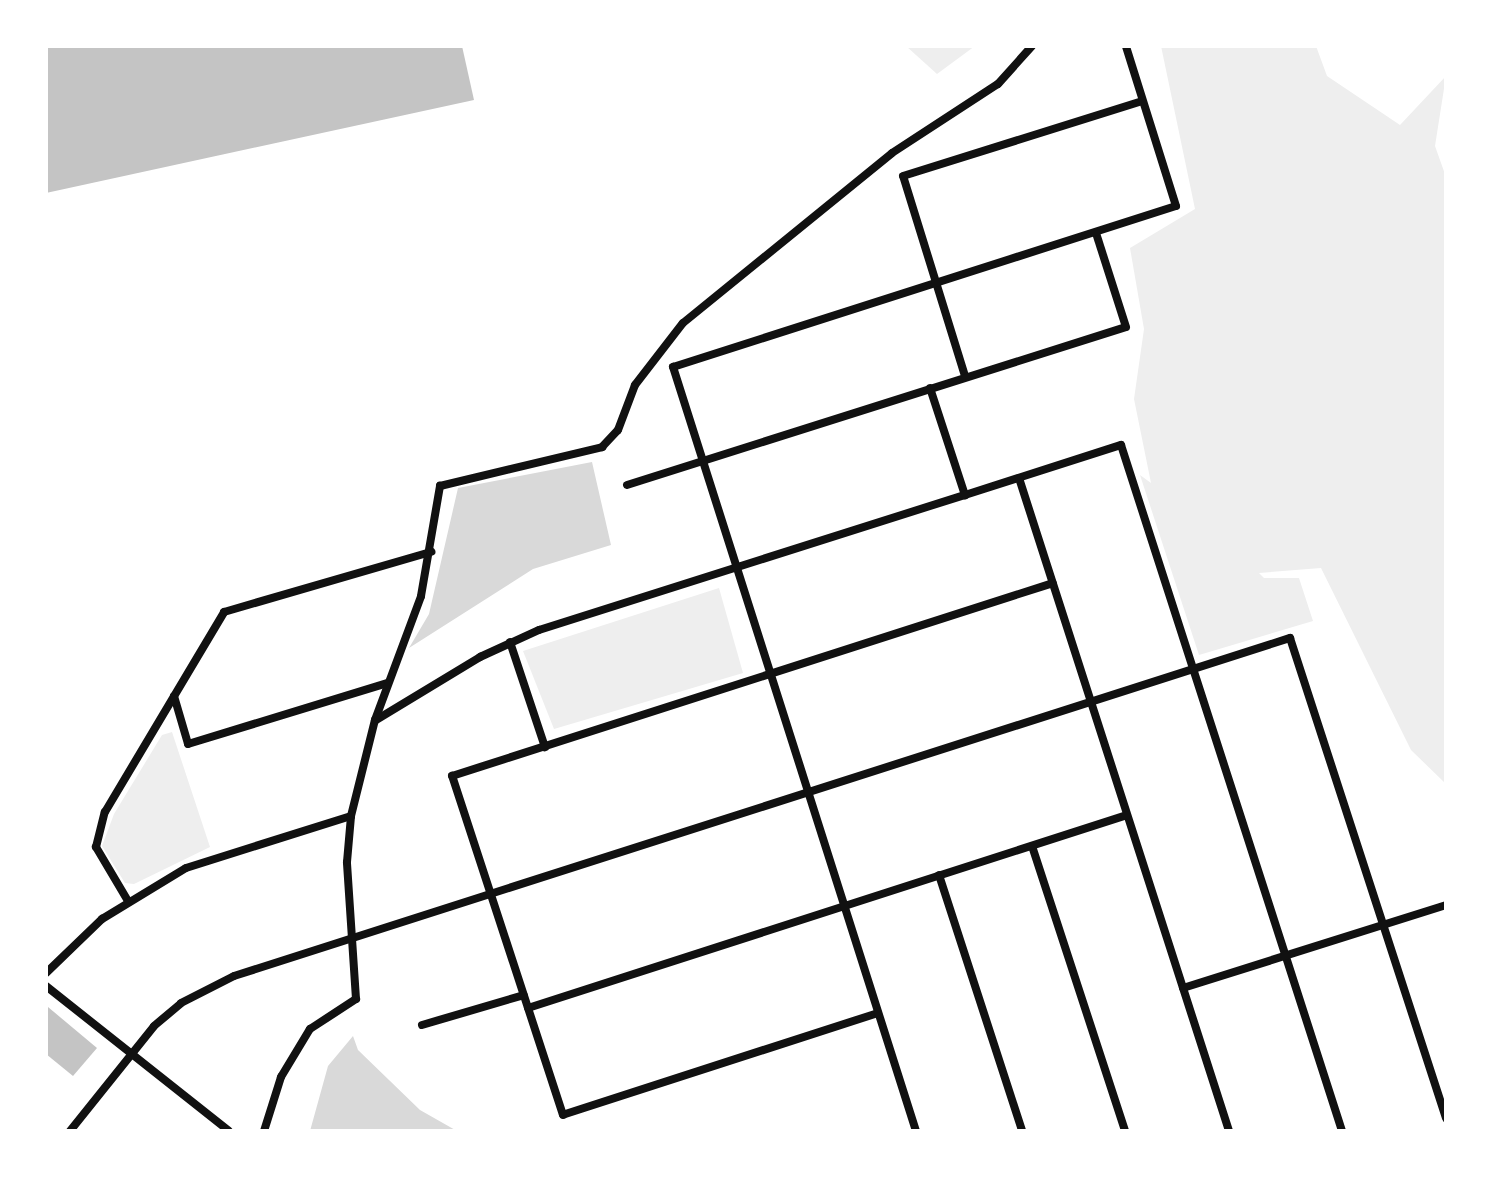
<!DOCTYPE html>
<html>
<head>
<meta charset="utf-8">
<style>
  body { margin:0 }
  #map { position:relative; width:1492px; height:1177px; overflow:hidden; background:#fff; font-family:Inter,sans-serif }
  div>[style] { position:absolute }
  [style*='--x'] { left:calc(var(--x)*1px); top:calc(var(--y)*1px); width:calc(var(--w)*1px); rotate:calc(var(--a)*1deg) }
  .green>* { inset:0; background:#eee }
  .water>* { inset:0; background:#d9d9d9 }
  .building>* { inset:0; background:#c4c4c4 }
  .minor>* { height:8px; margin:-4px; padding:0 4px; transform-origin:4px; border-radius:4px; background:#111 }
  span { translate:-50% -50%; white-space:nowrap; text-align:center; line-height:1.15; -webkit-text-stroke:8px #fff; paint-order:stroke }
  .frame { position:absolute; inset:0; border:48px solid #fff; pointer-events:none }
</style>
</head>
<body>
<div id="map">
  <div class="green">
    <div style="clip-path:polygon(906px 46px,975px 46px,937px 74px)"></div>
    <div style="clip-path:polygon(1161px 46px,1316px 46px,1327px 76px,1400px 125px,1446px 76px,1435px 146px,1446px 177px,1446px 784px,1411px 750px,1321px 568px,1259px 573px,1264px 578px,1299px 578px,1313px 621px,1199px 655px,1140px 475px,1151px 483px,1134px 399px,1144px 329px,1130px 248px,1195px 209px)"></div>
    <div style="clip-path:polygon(719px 588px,743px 673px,554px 729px,523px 651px)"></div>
    <div style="clip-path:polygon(172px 732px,210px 847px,134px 884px,125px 883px,102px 846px,114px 814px,162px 735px)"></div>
  </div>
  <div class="water">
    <div style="clip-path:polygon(592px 462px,611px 545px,533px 569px,409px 648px,429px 614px,458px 488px)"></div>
    <div style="clip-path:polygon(353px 1036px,358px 1050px,420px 1110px,457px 1131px,310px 1131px,328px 1066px)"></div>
  </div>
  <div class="building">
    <div style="clip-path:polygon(46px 46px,462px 46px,474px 100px,46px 193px)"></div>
    <div style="clip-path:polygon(48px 1007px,97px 1048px,73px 1076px,46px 1054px)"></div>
  </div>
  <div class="minor">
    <div style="--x:965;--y:376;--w:209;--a:-107.2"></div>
    <div style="--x:903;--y:176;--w:250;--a:-17.4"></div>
    <div style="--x:930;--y:388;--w:113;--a:71.9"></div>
    <div style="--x:965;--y:495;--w:164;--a:-17.8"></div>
    <div style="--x:1121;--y:445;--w:721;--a:72.14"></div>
    <div style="--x:1019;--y:478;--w:686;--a:72.17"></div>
    <div style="--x:627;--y:485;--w:523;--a:-17.57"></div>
    <div style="--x:1126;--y:327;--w:99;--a:-107.7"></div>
    <div style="--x:510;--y:642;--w:111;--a:71.6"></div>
    <div style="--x:174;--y:696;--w:50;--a:73.7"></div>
    <div style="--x:188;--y:744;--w:209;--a:-17"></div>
    <div style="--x:376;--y:720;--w:122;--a:-31.2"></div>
    <div style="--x:480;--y:657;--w:65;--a:-24.6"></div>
    <div style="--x:539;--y:630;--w:447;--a:-17.6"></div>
    <div style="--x:1032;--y:846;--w:300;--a:71.9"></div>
    <div style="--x:939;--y:875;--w:269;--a:72"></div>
    <div style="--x:128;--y:901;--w:63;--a:-120.7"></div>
    <div style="--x:96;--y:847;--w:36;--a:-76"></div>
    <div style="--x:105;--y:812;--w:233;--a:-59.2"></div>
    <div style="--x:224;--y:612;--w:216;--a:-16.2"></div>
    <div style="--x:46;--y:973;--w:78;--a:-44"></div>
    <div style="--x:102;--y:919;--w:98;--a:-31.3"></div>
    <div style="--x:186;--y:868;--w:173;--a:-17.5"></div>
    <div style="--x:46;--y:986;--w:233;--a:38.4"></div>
    <div style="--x:1183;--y:988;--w:276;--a:-17.5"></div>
    <div style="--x:528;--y:1008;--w:629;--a:-17.86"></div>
    <div style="--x:878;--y:1013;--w:331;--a:162.1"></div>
    <div style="--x:563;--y:1115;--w:357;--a:-108.1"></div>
    <div style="--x:452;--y:776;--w:631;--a:-17.8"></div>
    <div style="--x:422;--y:1025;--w:106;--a:-16.4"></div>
    <div style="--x:70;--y:1131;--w:134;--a:-51.3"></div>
    <div style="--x:154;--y:1026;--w:35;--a:-40"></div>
    <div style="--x:181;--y:1003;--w:59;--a:-27"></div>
    <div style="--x:234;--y:976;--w:1109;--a:-17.75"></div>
    <div style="--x:1290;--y:638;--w:505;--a:72"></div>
    <div style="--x:264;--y:1131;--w:57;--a:-72.5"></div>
    <div style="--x:281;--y:1077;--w:56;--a:-58.9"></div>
    <div style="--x:310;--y:1029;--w:55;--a:-33.1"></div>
    <div style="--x:356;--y:999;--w:137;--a:-93.8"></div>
    <div style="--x:347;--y:862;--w:46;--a:-85"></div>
    <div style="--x:351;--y:816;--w:99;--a:-76"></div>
    <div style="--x:375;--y:720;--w:132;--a:-69.6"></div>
    <div style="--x:421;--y:596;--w:112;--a:-80.2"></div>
    <div style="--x:440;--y:486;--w:167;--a:-13.5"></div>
    <div style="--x:602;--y:447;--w:23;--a:-47"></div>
    <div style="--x:618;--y:430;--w:48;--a:-69.3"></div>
    <div style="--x:635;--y:385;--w:78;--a:-52.3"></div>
    <div style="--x:683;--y:323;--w:269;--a:-39.1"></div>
    <div style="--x:892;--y:153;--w:126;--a:-33.1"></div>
    <div style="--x:998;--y:84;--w:51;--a:-48.2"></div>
    <div style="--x:916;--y:1131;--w:802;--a:-107.64"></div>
    <div style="--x:673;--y:367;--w:528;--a:-17.75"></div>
    <div style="--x:1176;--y:206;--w:168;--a:-107.4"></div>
  </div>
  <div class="frame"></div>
</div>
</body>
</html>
